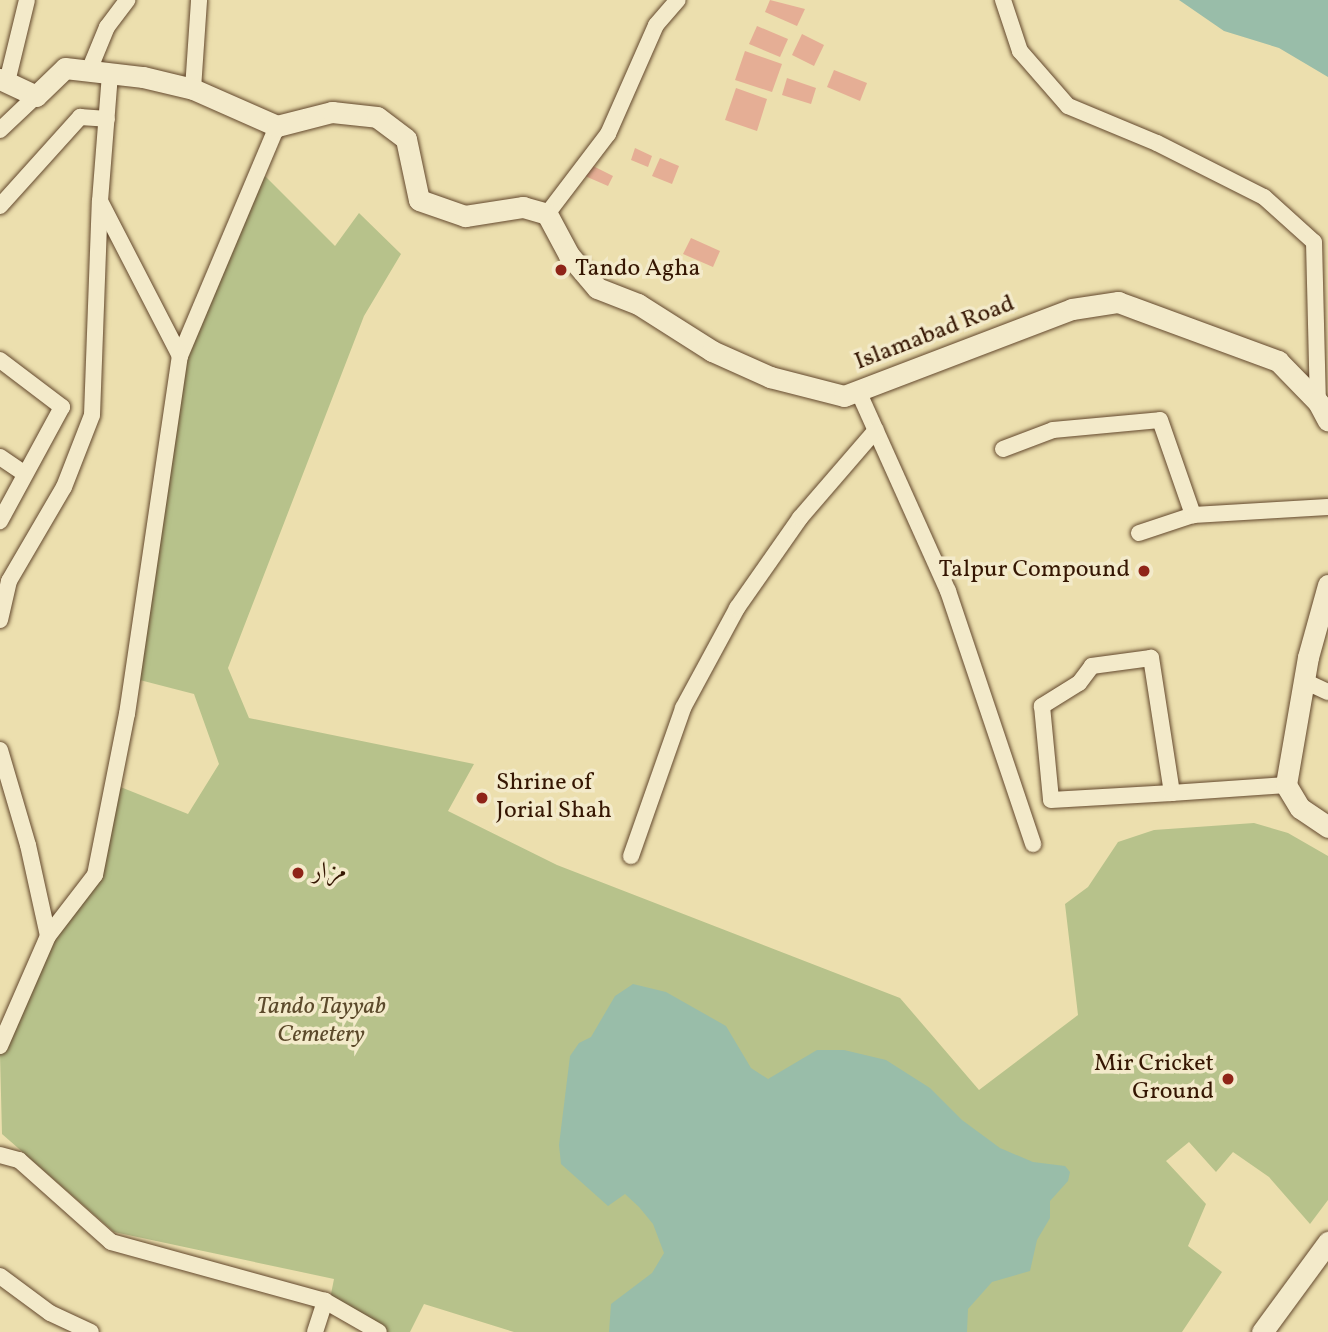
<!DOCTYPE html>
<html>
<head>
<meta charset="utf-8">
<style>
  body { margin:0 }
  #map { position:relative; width:1328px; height:1332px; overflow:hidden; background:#ecdfae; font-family:Vollkorn,Amiri,serif }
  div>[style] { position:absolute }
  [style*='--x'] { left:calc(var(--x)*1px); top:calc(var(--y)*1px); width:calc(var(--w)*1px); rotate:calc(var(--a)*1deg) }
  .green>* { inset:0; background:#b7c28b }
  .water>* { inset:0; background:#99bda9 }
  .building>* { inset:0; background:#e5ae95 }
  .roads { filter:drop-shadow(0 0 2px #63482d) drop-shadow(0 0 2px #63482d) }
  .minor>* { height:16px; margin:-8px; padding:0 8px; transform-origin:8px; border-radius:8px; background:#f3eaca }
  .tertiary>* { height:21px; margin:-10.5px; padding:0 10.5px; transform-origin:10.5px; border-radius:10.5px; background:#f3eaca }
  .dots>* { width:19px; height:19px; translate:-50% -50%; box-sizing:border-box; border:4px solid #f3eaca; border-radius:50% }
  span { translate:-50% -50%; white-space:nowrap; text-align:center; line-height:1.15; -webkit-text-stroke:7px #f3eaca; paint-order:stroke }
  .poi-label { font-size:24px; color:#351602 }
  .left { translate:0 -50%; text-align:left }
  .right { translate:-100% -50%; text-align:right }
  .street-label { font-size:24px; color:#351602 }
  .park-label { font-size:24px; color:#5c4a2b; font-style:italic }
</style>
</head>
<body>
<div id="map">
  <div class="green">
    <div style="clip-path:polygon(258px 169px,335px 246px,359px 213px,401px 254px,364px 316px,228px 668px,249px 718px,474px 764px,448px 811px,557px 865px,900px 998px,979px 1090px,1078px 1015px,1065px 904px,1088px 887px,1118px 842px,1154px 830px,1254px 823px,1288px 833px,1328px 856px,1328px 1200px,1310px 1224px,1269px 1177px,1233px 1152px,1216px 1172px,1189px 1142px,1166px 1161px,1206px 1204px,1188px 1246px,1222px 1272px,1182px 1332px,514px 1332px,424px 1304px,410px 1332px,379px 1332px,329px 1304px,334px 1279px,114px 1232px,2px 1134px,0 1055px,48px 936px,95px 875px,113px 784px,188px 814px,219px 764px,194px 694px,132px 678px,180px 356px)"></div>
  </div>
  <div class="water">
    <div style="clip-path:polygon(1179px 0,1328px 0,1328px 77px,1279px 48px,1224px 31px)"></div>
    <div style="clip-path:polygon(633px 984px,666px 992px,726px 1026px,751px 1068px,768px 1079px,817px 1050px,844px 1050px,886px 1060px,930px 1088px,962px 1120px,1000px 1148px,1033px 1162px,1065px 1166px,1070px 1172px,1068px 1181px,1050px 1201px,1050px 1218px,1037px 1240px,1030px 1271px,992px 1282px,968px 1309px,967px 1332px,609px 1332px,611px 1304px,652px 1273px,664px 1253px,653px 1224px,639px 1207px,625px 1194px,608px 1206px,561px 1164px,559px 1145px,570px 1056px,579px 1043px,591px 1037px,615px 996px)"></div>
  </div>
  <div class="building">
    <div style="clip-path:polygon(770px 0,805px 9px,797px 26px,765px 12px)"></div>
    <div style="clip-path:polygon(757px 26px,788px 39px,780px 57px,749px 44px)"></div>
    <div style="clip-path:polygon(802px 34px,824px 45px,814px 66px,792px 55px)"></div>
    <div style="clip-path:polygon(745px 51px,782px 64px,772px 92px,735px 80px)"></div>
    <div style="clip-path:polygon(834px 70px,867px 83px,860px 101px,827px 87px)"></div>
    <div style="clip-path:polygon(787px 78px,816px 88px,811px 104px,782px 95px)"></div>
    <div style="clip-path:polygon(736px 88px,767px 99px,757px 131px,725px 120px)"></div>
    <div style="clip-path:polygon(635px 148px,652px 156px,648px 167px,631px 160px)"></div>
    <div style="clip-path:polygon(660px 158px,679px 166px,672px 184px,652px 176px)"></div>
    <div style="clip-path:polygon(591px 165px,613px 176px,608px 186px,585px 176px)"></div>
    <div style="clip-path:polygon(691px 238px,720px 251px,713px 267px,683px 254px)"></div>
  </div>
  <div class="roads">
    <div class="minor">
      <div style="--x:1003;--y:0;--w:54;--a:71.6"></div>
      <div style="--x:1020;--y:51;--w:73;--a:48.9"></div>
      <div style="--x:1068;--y:106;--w:96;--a:22.6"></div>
      <div style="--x:1157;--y:143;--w:120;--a:26.8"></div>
      <div style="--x:1264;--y:197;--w:67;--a:42"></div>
      <div style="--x:1314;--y:242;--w:160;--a:88.6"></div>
      <div style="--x:88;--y:73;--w:50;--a:-67.6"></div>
      <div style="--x:107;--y:27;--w:34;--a:-53"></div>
      <div style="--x:7;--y:82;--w:84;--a:-76.3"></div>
      <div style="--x:193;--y:89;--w:89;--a:-86.1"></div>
      <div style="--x:0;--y:130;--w:50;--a:-43.4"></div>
      <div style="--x:0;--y:206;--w:120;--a:-48"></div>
      <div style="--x:80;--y:117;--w:27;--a:4"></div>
      <div style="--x:547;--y:214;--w:101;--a:-52.7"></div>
      <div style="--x:608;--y:134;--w:119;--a:-66.2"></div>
      <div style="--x:656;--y:25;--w:33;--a:-49"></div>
      <div style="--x:180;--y:356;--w:250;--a:-67.1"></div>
      <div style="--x:0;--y:360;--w:78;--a:37.2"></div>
      <div style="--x:62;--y:407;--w:130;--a:118.5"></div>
      <div style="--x:859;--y:393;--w:217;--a:65.8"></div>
      <div style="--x:948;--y:591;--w:267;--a:71.4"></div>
      <div style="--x:1003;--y:449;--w:53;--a:-20.8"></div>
      <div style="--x:1053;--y:430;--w:107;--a:-5.3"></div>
      <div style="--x:1160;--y:420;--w:101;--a:70.8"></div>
      <div style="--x:0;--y:457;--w:30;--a:34"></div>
      <div style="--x:1139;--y:533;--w:57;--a:-18.4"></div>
      <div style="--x:1193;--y:515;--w:135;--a:-3.4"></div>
      <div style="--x:0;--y:620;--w:40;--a:-77"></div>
      <div style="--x:9;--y:581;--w:109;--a:-59.7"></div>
      <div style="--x:64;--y:487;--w:77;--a:-68.7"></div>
      <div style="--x:92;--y:415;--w:214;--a:-87.9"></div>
      <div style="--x:100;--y:201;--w:126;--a:-85.5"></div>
      <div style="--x:1304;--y:681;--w:26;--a:25"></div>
      <div style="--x:0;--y:750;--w:99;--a:73.6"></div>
      <div style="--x:28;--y:845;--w:93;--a:77.6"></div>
      <div style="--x:48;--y:936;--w:120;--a:113.6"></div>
      <div style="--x:1172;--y:793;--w:137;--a:-98.8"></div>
      <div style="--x:1151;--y:658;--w:60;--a:172.3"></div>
      <div style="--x:1092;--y:666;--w:21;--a:127"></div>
      <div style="--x:1079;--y:683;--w:44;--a:148.1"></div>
      <div style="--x:1042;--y:706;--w:94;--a:84.5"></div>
      <div style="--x:1051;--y:800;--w:121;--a:-3.3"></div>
      <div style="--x:1172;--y:793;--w:114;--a:-4"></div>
      <div style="--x:631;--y:856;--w:157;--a:-70.6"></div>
      <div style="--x:683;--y:708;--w:114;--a:-61.6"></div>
      <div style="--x:737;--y:608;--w:110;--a:-55"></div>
      <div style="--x:800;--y:518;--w:116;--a:-49.2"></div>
      <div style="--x:48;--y:936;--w:77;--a:-52.4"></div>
      <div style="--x:95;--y:875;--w:164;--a:-78.8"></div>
      <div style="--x:127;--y:714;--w:362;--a:-81.6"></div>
      <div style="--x:180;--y:356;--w:174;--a:-117.3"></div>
      <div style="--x:0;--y:1155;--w:20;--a:15"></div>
      <div style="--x:19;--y:1160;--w:123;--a:41.7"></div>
      <div style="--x:111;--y:1242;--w:222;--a:15.4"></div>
      <div style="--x:325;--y:1301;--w:62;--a:29.9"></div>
      <div style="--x:0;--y:1276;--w:62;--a:36.5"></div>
      <div style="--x:50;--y:1313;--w:45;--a:24.9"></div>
      <div style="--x:315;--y:1332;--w:33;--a:-72"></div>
    </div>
    <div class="tertiary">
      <div style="--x:0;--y:79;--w:40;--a:25"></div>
      <div style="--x:36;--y:96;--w:40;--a:-44"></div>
      <div style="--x:65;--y:68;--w:79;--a:6.6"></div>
      <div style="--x:143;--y:77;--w:51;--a:13.5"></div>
      <div style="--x:193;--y:89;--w:92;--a:23.8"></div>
      <div style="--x:277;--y:126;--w:57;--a:-14.3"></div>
      <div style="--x:332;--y:112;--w:45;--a:6.3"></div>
      <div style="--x:377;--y:117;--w:36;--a:37"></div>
      <div style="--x:406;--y:139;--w:62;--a:78"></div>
      <div style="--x:419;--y:200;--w:49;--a:19.2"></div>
      <div style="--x:465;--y:216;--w:59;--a:-8.8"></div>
      <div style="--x:523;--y:207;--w:25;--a:16"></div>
      <div style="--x:547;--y:214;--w:47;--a:61.8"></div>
      <div style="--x:569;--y:255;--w:43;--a:49.7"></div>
      <div style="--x:597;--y:288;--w:44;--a:21.3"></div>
      <div style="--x:638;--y:304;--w:88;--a:32.4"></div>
      <div style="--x:712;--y:351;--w:64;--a:24.1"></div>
      <div style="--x:770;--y:377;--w:76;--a:14.4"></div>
      <div style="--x:844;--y:396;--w:244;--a:-20.9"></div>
      <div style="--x:1072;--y:309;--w:47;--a:-8.7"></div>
      <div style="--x:1118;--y:302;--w:171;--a:20.2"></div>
      <div style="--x:1278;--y:361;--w:57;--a:45.7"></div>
      <div style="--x:1318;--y:402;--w:21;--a:62"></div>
      <div style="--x:1328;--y:585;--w:75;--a:105.5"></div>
      <div style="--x:1308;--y:657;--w:130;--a:99.8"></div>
      <div style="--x:1286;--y:785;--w:27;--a:59"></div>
      <div style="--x:1300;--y:808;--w:34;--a:34"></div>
      <div style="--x:1262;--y:1332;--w:112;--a:-53.7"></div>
    </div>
  </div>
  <div class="dots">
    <div style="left:561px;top:270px;background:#8f2418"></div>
    <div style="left:1144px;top:571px;background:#8f2418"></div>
    <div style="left:482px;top:798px;background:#8f2418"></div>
    <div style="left:298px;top:873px;background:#8f2418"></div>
    <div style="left:1228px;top:1079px;background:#8f2418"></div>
  </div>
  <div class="poi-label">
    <span class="left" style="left:575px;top:270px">Tando Agha</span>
    <span class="right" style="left:1130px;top:571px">Talpur Compound</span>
    <span class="left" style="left:496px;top:798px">Shrine of<br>Jorial Shah</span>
    <span class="left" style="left:312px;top:873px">مزار</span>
    <span class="right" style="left:1214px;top:1079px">Mir Cricket<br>Ground</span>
  </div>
  <div class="street-label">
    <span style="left:935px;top:334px;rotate:-21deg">Islamabad Road</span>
  </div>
  <div class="park-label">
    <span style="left:321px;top:1022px">Tando Tayyab<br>Cemetery</span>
  </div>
</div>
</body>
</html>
